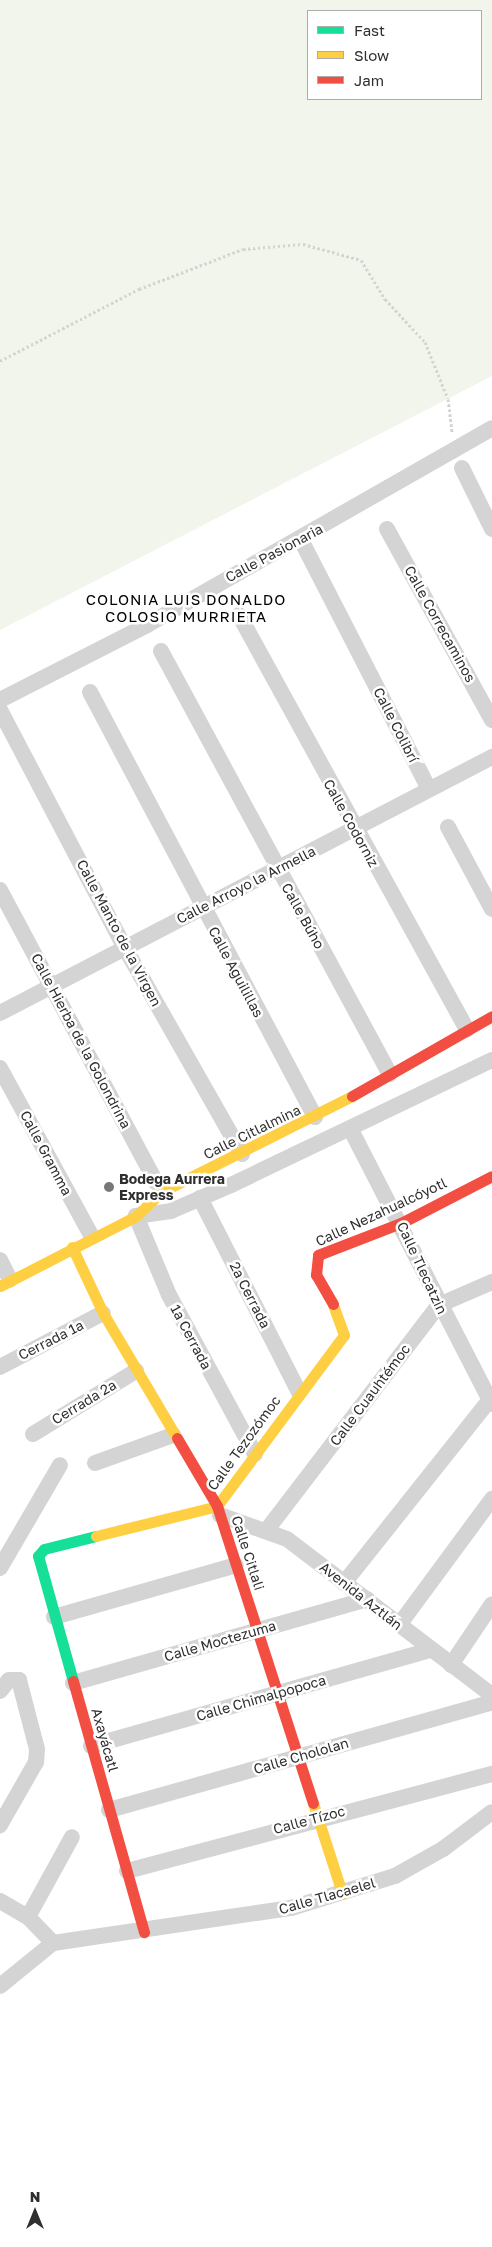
<!DOCTYPE html>
<html>
<head>
<meta charset="utf-8">
<style>
  body { margin:0 }
  #map { position:relative; width:492px; height:2247px; overflow:hidden; background:#fff; font-family:"Golos Text",sans-serif }
  div>[style] { position:absolute }
  [style*='--x'] { left:calc(var(--x)*1px); top:calc(var(--y)*1px); width:calc(var(--w)*1px); rotate:calc(var(--a)*1deg) }
  .green>* { inset:0; background:#f1f5ec }
  .path>* { height:3px; margin-top:-1.5px; transform-origin:0; background:repeating-linear-gradient(90deg,#d4d4d4 0 2.5px,transparent 0 5px) }
  .street>* { height:16px; margin:-8px; padding:0 8px; transform-origin:8px; border-radius:8px; background:#d4d4d4 }
  .fast>* { height:11px; margin:-5.5px; padding:0 5.5px; transform-origin:5.5px; border-radius:5.5px; background:#16e098 }
  .slow>* { height:11px; margin:-5.5px; padding:0 5.5px; transform-origin:5.5px; border-radius:5.5px; background:#ffcf43 }
  .jam>* { height:11px; margin:-5.5px; padding:0 5.5px; transform-origin:5.5px; border-radius:5.5px; background:#f24e42 }
  .dots>* { width:14px; height:14px; translate:-50% -50%; box-sizing:border-box; border:2px solid #fff; border-radius:50% }
  span { translate:-50% -50%; white-space:nowrap; text-align:center; line-height:1.15; -webkit-text-stroke:5px #fff; paint-order:stroke }
  .street-label { font-size:14px; color:#2f2f2f }
  .poi-label { font-size:14px; color:#2f2f2f; font-weight:700 }
  .left { translate:0 -50%; text-align:left }
  .neighbourhood-label { font-size:15px; color:#000; letter-spacing:1px }
  .legend { position:absolute; left:307px; top:10px; width:175px; height:90px; box-sizing:border-box; background:#fff; border:1px solid #acacac; margin:0; padding:6px 9px; list-style:none; font-size:15px; color:#2f2f2f }
  .legend li { display:flex; align-items:center; gap:10px; height:25px }
  .legend b { width:25px; border:1px solid #acacac }
  .north { position:absolute; left:10px; top:2187px; width:50px; height:50px; -webkit-text-stroke:4px #fff; paint-order:stroke; rotate:0deg; font-size:14px; font-weight:700; line-height:20px; text-align:center; color:#2f2f2f }
  .north::after { content:''; display:block; margin:auto; width:18px; height:22px; background:#2f2f2f; clip-path:polygon(50% 0,100% 100%,50% 72%,0 100%) }
</style>
</head>
<body>
<div id="map">
  <div class="green">
    <div style="clip-path:polygon(evenodd,0 0,492px 0,492px 376px,0 630px,0 0,308px 11px,481px 11px,481px 99px,308px 99px,308px 11px)"></div>
  </div>
  <div class="path">
    <div style="--x:0;--y:361;--w:157;--a:-27.4"></div>
    <div style="--x:139;--y:289;--w:111;--a:-21"></div>
    <div style="--x:243;--y:249;--w:60;--a:-4.8"></div>
    <div style="--x:303;--y:244;--w:60;--a:15.4"></div>
    <div style="--x:361;--y:260;--w:46;--a:58.4"></div>
    <div style="--x:385;--y:299;--w:59;--a:47.1"></div>
    <div style="--x:425;--y:342;--w:61;--a:68"></div>
    <div style="--x:448;--y:399;--w:33;--a:83"></div>
  </div>
  <div class="street">
    <div style="--x:462;--y:468;--w:68;--a:63.8"></div>
    <div style="--x:387;--y:529;--w:218;--a:61.2"></div>
    <div style="--x:301;--y:540;--w:280;--a:62.8"></div>
    <div style="--x:239;--y:615;--w:473;--a:61.2"></div>
    <div style="--x:161;--y:651;--w:481;--a:61.6"></div>
    <div style="--x:90;--y:692;--w:481;--a:62.1"></div>
    <div style="--x:0;--y:700;--w:165;--a:-27"></div>
    <div style="--x:147;--y:625;--w:397;--a:-29.7"></div>
    <div style="--x:0;--y:710;--w:269;--a:62.3"></div>
    <div style="--x:125;--y:948;--w:237;--a:60.4"></div>
    <div style="--x:448;--y:827;--w:93;--a:61.8"></div>
    <div style="--x:0;--y:890;--w:342;--a:61.9"></div>
    <div style="--x:0;--y:1013;--w:555;--a:-27.49"></div>
    <div style="--x:0;--y:1068;--w:192;--a:61.4"></div>
    <div style="--x:351;--y:1130;--w:308;--a:62.8"></div>
    <div style="--x:200;--y:1198;--w:218;--a:63"></div>
    <div style="--x:0;--y:1260;--w:22;--a:63"></div>
    <div style="--x:0;--y:1367;--w:116;--a:-27.7"></div>
    <div style="--x:33;--y:1434;--w:121;--a:-31.5"></div>
    <div style="--x:255;--y:1454;--w:181;--a:-118.4"></div>
    <div style="--x:169;--y:1295;--w:86;--a:-112.7"></div>
    <div style="--x:136;--y:1216;--w:35;--a:-8"></div>
    <div style="--x:171;--y:1211;--w:65;--a:-23.4"></div>
    <div style="--x:231;--y:1185;--w:289;--a:-25.6"></div>
    <div style="--x:95;--y:1463;--w:83;--a:-19.7"></div>
    <div style="--x:220;--y:1515;--w:71;--a:19.7"></div>
    <div style="--x:287;--y:1539;--w:258;--a:37.3"></div>
    <div style="--x:266;--y:1531;--w:285;--a:-52.6"></div>
    <div style="--x:439;--y:1305;--w:58;--a:-23.5"></div>
    <div style="--x:0;--y:1568;--w:119;--a:-59.8"></div>
    <div style="--x:344;--y:1583;--w:238;--a:-51.5"></div>
    <div style="--x:54;--y:1617;--w:189;--a:-15.9"></div>
    <div style="--x:399;--y:1625;--w:157;--a:-53.6"></div>
    <div style="--x:451;--y:1665;--w:73;--a:-56.1"></div>
    <div style="--x:73;--y:1683;--w:306;--a:-15.9"></div>
    <div style="--x:0;--y:1691;--w:14;--a:-51"></div>
    <div style="--x:9;--y:1680;--w:10;--a:0"></div>
    <div style="--x:19;--y:1680;--w:71;--a:75.4"></div>
    <div style="--x:37;--y:1749;--w:13;--a:94"></div>
    <div style="--x:36;--y:1762;--w:73;--a:119.7"></div>
    <div style="--x:91;--y:1746;--w:353;--a:-15.8"></div>
    <div style="--x:109;--y:1810;--w:398;--a:-15.7"></div>
    <div style="--x:127;--y:1871;--w:378;--a:-14.9"></div>
    <div style="--x:0;--y:1901;--w:32;--a:30"></div>
    <div style="--x:28;--y:1917;--w:36;--a:46"></div>
    <div style="--x:28;--y:1917;--w:91;--a:-61.2"></div>
    <div style="--x:0;--y:1986;--w:68;--a:-39.1"></div>
    <div style="--x:53;--y:1943;--w:241;--a:-8.4"></div>
    <div style="--x:291;--y:1908;--w:109;--a:-17.1"></div>
    <div style="--x:395;--y:1876;--w:55;--a:-29.4"></div>
    <div style="--x:443;--y:1849;--w:61;--a:-37.1"></div>
  </div>
  <div class="fast">
    <div style="--x:73;--y:1681;--w:130;--a:-105.6"></div>
    <div style="--x:38;--y:1556;--w:9;--a:-49"></div>
    <div style="--x:44;--y:1549;--w:54;--a:-14"></div>
  </div>
  <div class="slow">
    <div style="--x:72;--y:1247;--w:73;--a:64.8"></div>
    <div style="--x:103;--y:1313;--w:145;--a:59.4"></div>
    <div style="--x:0;--y:1286;--w:153;--a:-27.2"></div>
    <div style="--x:136;--y:1216;--w:35;--a:-44"></div>
    <div style="--x:161;--y:1192;--w:214;--a:-26.7"></div>
    <div style="--x:96;--y:1536;--w:125;--a:-13.9"></div>
    <div style="--x:217;--y:1506;--w:213;--a:-53.4"></div>
    <div style="--x:344;--y:1335;--w:33;--a:-110"></div>
    <div style="--x:313;--y:1803;--w:95;--a:72.1"></div>
  </div>
  <div class="jam">
    <div style="--x:352;--y:1096;--w:161;--a:-29.7"></div>
    <div style="--x:333;--y:1304;--w:34;--a:-120"></div>
    <div style="--x:316;--y:1275;--w:20;--a:-84"></div>
    <div style="--x:318;--y:1255;--w:89;--a:-21.1"></div>
    <div style="--x:401;--y:1223;--w:102;--a:-27.3"></div>
    <div style="--x:177;--y:1438;--w:79;--a:59.5"></div>
    <div style="--x:217;--y:1506;--w:312;--a:72.1"></div>
    <div style="--x:73;--y:1681;--w:261;--a:74.2"></div>
  </div>
  <div class="dots">
    <div style="left:109px;top:1187px;background:#787878"></div>
  </div>
  <div class="street-label">
    <span style="left:274px;top:553px;rotate:-28deg">Calle Pasionaria</span>
    <span style="left:440px;top:624px;rotate:61deg">Calle Correcaminos</span>
    <span style="left:396px;top:725px;rotate:63deg">Calle Colibrí</span>
    <span style="left:351px;top:823px;rotate:61deg">Calle Codorniz</span>
    <span style="left:246px;top:885px;rotate:-27deg">Calle Arroyo la Armella</span>
    <span style="left:303px;top:916px;rotate:61deg">Calle Búho</span>
    <span style="left:119px;top:933px;rotate:62deg">Calle Manto de la Virgen</span>
    <span style="left:236px;top:972px;rotate:62deg">Calle Aguilillas</span>
    <span style="left:81px;top:1041px;rotate:62deg">Calle Hierba de la Golondrina</span>
    <span style="left:252px;top:1132px;rotate:-26deg">Calle Citlalmina</span>
    <span style="left:46px;top:1153px;rotate:62deg">Calle Gramma</span>
    <span style="left:381px;top:1212px;rotate:-25deg">Calle Nezahualcóyotl</span>
    <span style="left:422px;top:1268px;rotate:65deg">Calle Tlecatzin</span>
    <span style="left:250px;top:1295px;rotate:63deg">2ª Cerrada</span>
    <span style="left:191px;top:1337px;rotate:62deg">1ª Cerrada</span>
    <span style="left:51px;top:1340px;rotate:-27deg">Cerrada 1ª</span>
    <span style="left:370px;top:1395px;rotate:-53deg">Calle Cuauhtémoc</span>
    <span style="left:84px;top:1402px;rotate:-31deg">Cerrada 2ª</span>
    <span style="left:244px;top:1443px;rotate:-54deg">Calle Tezozómoc</span>
    <span style="left:248px;top:1553px;rotate:72deg">Calle Citlali</span>
    <span style="left:361px;top:1596px;rotate:38deg">Avenida Aztlán</span>
    <span style="left:220px;top:1641px;rotate:-16deg">Calle Moctezuma</span>
    <span style="left:261px;top:1698px;rotate:-16deg">Calle Chimalpopoca</span>
    <span style="left:105px;top:1740px;rotate:74deg">Axayácatl</span>
    <span style="left:301px;top:1756px;rotate:-16deg">Calle Chololan</span>
    <span style="left:309px;top:1820px;rotate:-15deg">Calle Tízoc</span>
    <span style="left:327px;top:1896px;rotate:-16deg">Calle Tlacaelel</span>
  </div>
  <div class="poi-label">
    <span class="left" style="left:119px;top:1187px">Bodega Aurrera<br>Express</span>
  </div>
  <div class="neighbourhood-label">
    <span style="left:186px;top:608px">COLONIA LUIS DONALDO<br>COLOSIO MURRIETA</span>
  </div>
  <ul class="legend">
  <li><b style="height:6px;background:#16e098"></b>Fast</li>
  <li><b style="height:6px;background:#ffcf43"></b>Slow</li>
  <li><b style="height:6px;background:#f24e42"></b>Jam</li>
  </ul>
  <div class="north">N</div>
</div>
</body>
</html>
